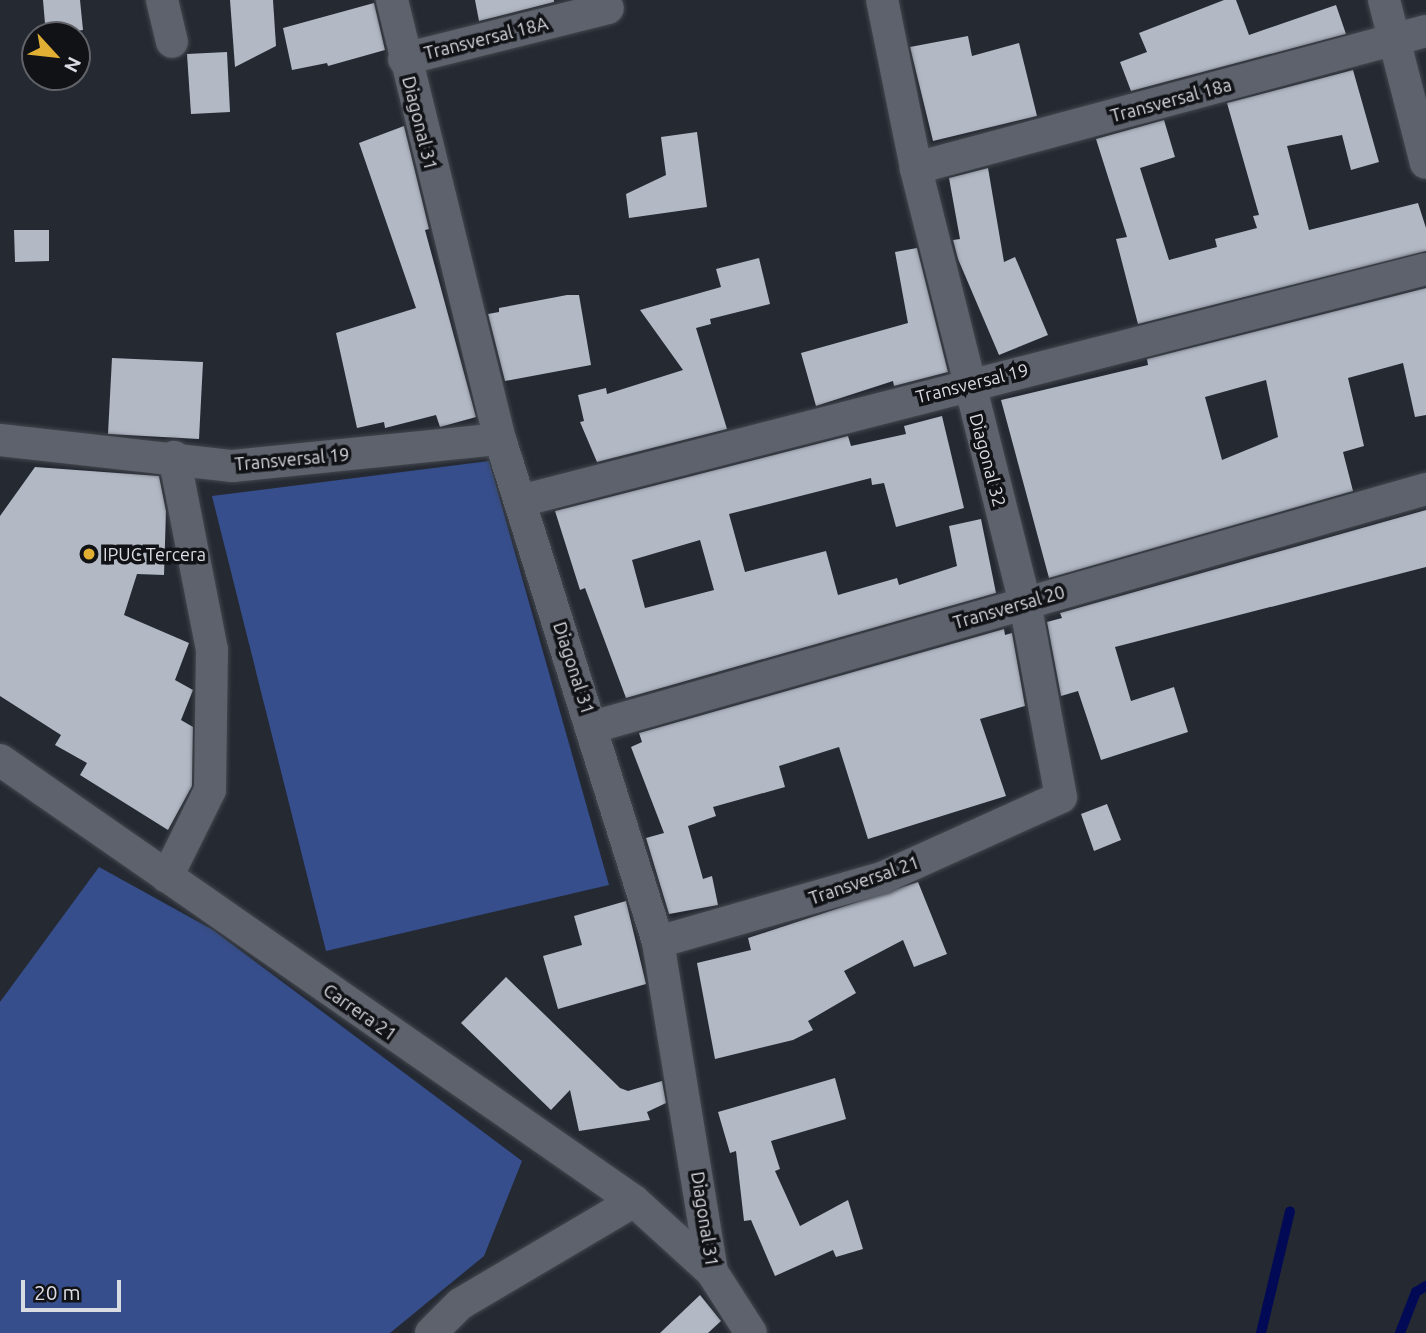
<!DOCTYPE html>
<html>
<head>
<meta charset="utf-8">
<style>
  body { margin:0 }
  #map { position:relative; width:1426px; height:1333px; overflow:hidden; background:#252932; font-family:Ubuntu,sans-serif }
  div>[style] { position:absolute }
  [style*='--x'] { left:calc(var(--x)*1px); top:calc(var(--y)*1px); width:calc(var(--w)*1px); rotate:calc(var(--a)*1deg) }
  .green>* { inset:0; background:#364e8b }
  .stream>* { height:10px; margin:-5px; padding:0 5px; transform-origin:5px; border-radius:5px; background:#030a55 }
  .building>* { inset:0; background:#b2b8c4 }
  .roads { filter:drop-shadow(0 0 2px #43474e) drop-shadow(0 0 2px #43474e) }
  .minor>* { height:32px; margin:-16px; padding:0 16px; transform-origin:16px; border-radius:16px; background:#5d626c }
  .dots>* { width:19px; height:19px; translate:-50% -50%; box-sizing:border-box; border:4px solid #101216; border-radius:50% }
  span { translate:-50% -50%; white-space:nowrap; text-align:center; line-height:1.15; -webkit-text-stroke:7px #101216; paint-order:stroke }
  .street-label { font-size:18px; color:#dadce3 }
  .poi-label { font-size:18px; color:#dadce3 }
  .left { translate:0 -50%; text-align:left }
  .north { position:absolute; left:21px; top:21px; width:70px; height:70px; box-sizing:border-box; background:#101216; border:2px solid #616368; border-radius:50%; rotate:117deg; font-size:19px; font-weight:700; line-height:28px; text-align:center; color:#dadce3 }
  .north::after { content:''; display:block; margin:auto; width:24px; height:32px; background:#e0af34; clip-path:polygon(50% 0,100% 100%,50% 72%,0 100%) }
  .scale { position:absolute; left:21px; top:1280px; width:100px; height:32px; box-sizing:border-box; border:4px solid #dadce3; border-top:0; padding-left:9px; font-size:21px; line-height:24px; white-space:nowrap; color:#dadce3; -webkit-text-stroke:5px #101216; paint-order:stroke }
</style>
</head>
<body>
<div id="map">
  <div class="green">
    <div style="clip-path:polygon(489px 461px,609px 885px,326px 951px,212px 496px)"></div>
    <div style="clip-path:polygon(99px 867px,213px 930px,522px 1161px,484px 1256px,390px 1333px,0 1333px,0 1002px)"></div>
  </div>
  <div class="stream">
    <div style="--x:1261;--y:1333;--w:125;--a:-76.6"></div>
    <div style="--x:1400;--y:1333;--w:44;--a:-68.7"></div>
    <div style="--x:1416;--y:1292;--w:12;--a:-31"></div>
  </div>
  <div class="building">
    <div style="clip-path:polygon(43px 0,80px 0,83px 30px,46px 35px)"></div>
    <div style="clip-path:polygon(230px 0,273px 0,276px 46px,235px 67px)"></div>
    <div style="clip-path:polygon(475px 0,554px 0,554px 2px,479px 21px)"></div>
    <div style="clip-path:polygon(1224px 0,1236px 0,1249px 35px,1336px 5px,1346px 34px,1131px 91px,1120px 62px,1147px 52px,1139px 33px)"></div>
    <div style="clip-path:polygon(374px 3px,385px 50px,328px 66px,327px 63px,292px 70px,283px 28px)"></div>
    <div style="clip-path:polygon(968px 36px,972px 56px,1019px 43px,1037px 116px,933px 141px,910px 47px)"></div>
    <div style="clip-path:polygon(227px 52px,230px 112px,191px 114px,187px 54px)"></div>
    <div style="clip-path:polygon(1353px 70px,1379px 162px,1351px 170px,1342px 135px,1287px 146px,1309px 230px,1418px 203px,1426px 228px,1426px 251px,1138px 324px,1116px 239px,1127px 237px,1096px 139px,1164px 120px,1175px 157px,1140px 168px,1169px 260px,1217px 247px,1215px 239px,1257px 228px,1253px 216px,1259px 215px,1227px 103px)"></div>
    <div style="clip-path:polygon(404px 126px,429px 229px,425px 230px,476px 417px,440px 427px,436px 415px,385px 428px,384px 422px,357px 428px,336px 333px,416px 308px,359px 143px)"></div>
    <div style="clip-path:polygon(697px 132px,707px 207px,629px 218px,626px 194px,666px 175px,661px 137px)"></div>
    <div style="clip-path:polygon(988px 168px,1004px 262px,1015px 257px,1048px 335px,999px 355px,958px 259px,953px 240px,960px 239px,949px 178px)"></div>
    <div style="clip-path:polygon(14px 230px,49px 230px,49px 261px,15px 262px)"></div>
    <div style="clip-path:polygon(917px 248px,948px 372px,894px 386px,893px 381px,816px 406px,801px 353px,908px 323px,895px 252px)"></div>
    <div style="clip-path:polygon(759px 258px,770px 304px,710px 319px,711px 324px,696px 328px,727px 429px,597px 462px,580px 422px,584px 421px,578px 395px,606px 388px,607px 394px,683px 370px,640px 310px,721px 287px,716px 269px)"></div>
    <div style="clip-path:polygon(evenodd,1426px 288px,1426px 415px,1415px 417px,1403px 363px,1348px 378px,1364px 446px,1343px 452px,1353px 491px,1049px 578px,1001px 400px,1148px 365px,1147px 359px,1426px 288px,1266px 380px,1278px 437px,1222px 460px,1205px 397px,1266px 380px)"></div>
    <div style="clip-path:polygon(567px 295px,579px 295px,591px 365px,505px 381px,488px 314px,499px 312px,499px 308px)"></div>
    <div style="clip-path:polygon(112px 358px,203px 362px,199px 439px,108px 434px)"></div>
    <div style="clip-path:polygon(evenodd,942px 416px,964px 508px,896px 527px,884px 483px,872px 485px,871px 478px,729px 514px,745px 572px,826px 551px,838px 595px,897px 578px,899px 585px,957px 566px,949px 526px,981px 519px,996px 593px,626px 698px,585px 588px,580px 590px,555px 511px,848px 436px,851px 446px,906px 434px,904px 426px,942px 416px,700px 540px,714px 590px,645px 608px,632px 560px,700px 540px)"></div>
    <div style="clip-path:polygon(35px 467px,159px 476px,166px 511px,164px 575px,137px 574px,124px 615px,189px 643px,175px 680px,193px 690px,181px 720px,193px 727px,192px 786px,168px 830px,80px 775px,87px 763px,55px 745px,61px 735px,0 696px,0 516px)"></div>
    <div style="clip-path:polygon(1426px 510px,1426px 567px,1115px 647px,1131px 701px,1174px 687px,1188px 732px,1101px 760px,1078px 691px,1061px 696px,1047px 622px,1062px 618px,1060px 613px)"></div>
    <div style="clip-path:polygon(1004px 629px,1005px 635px,1012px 633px,1025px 706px,980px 719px,1006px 796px,868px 839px,839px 747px,779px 766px,785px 787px,713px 807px,716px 816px,688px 826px,703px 879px,712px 876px,718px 905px,669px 914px,646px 838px,664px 833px,631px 747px,642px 742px,639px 733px)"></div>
    <div style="clip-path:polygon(1107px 804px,1121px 840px,1094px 851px,1081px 814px)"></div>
    <div style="clip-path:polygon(918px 882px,947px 954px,914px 967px,903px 940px,844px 971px,856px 993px,808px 1021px,813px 1030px,793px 1040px,715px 1059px,697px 963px,751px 950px,748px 938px)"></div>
    <div style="clip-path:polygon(626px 901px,646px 984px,558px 1009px,543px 956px,582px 945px,574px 916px)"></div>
    <div style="clip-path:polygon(506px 977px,620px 1088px,628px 1091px,662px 1081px,666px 1103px,647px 1112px,650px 1120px,579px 1131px,570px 1090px,551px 1110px,461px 1023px)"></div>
    <div style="clip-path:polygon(835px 1078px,846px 1119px,771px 1141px,780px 1169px,775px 1171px,800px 1226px,848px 1200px,863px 1249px,836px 1257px,833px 1250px,775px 1276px,751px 1220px,744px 1221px,736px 1151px,730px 1153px,718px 1112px)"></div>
    <div style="clip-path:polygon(700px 1295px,721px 1321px,708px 1333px,660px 1333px)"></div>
  </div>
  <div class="roads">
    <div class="minor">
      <div style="--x:162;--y:0;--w:43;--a:76.6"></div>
      <div style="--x:392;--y:0;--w:452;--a:76.2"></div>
      <div style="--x:500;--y:439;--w:527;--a:72.56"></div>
      <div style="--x:658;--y:942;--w:334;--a:80.7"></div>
      <div style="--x:712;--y:1272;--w:72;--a:57.4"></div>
      <div style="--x:1384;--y:0;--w:168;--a:75.6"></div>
      <div style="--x:404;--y:59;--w:210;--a:-14"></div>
      <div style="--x:916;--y:168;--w:528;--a:-15.04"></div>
      <div style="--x:0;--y:440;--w:234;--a:6.4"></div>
      <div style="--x:233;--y:466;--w:268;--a:-5.8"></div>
      <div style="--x:520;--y:501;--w:935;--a:-14.36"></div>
      <div style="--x:593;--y:727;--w:866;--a:-15.95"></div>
      <div style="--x:0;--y:760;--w:772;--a:34.82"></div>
      <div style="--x:634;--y:1201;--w:105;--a:42.3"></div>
      <div style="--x:167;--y:877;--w:97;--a:-63.7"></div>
      <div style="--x:210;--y:790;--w:140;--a:-89.2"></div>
      <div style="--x:212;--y:650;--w:197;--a:-101.1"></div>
      <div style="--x:658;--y:942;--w:235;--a:-16"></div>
      <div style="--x:884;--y:877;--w:194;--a:-24.3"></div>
      <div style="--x:1061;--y:797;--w:197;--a:-100.5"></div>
      <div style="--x:1025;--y:603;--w:448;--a:-104.1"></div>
      <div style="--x:916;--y:168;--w:171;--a:-101.4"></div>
      <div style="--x:431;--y:1333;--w:41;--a:-45"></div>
      <div style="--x:460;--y:1304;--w:202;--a:-30.6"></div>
    </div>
  </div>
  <div class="dots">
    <div style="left:89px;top:554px;background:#e0af34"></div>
  </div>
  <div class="street-label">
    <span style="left:486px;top:38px;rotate:-14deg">Transversal 18A</span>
    <span style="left:1171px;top:100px;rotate:-15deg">Transversal 18a</span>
    <span style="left:420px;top:123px;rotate:76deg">Diagonal 31</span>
    <span style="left:972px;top:383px;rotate:-14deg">Transversal 19</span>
    <span style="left:292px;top:459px;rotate:-5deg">Transversal 19</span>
    <span style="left:988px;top:460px;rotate:75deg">Diagonal 32</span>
    <span style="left:1009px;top:607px;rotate:-16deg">Transversal 20</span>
    <span style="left:574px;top:668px;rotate:72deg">Diagonal 31</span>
    <span style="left:864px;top:880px;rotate:-19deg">Transversal 21</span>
    <span style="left:360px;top:1012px;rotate:35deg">Carrera 21</span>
    <span style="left:705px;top:1219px;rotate:81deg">Diagonal 31</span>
  </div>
  <div class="poi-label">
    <span class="left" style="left:103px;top:554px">IPUC Tercera</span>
  </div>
  <div class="north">N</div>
  <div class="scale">20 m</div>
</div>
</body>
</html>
